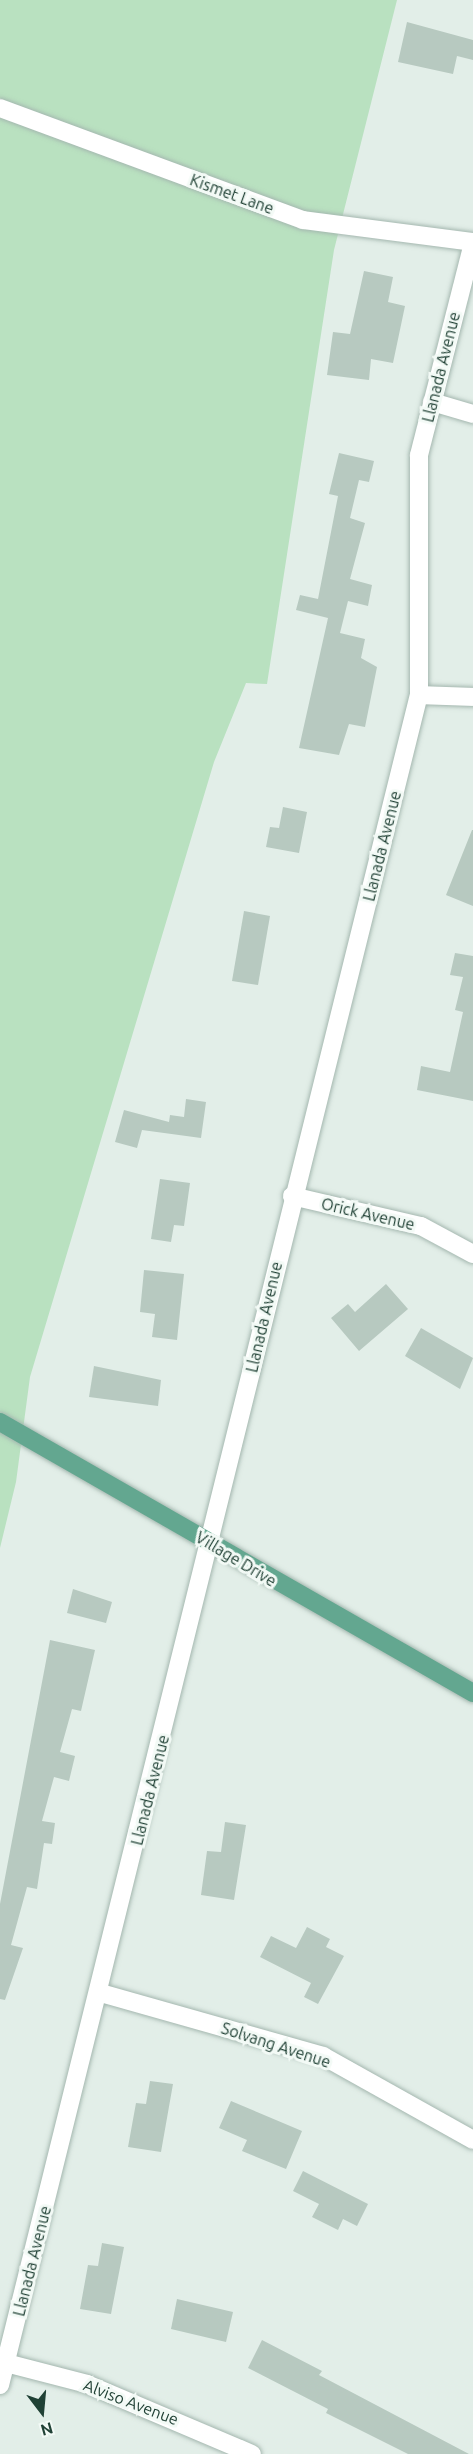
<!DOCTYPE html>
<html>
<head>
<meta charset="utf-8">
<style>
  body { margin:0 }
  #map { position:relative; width:473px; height:2454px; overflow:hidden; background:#e2eee8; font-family:Ubuntu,sans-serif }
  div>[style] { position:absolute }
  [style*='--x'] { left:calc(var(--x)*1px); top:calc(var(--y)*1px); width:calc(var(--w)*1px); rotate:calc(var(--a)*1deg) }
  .green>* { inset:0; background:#b9e1c0 }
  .building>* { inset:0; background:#b7c9c0 }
  .roads { filter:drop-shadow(0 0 2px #a4b7af) drop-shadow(0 0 2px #a4b7af) }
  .minor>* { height:18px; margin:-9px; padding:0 9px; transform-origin:9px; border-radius:9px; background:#fff }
  .major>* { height:18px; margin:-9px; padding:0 9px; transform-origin:9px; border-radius:9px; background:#63a790 }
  span { translate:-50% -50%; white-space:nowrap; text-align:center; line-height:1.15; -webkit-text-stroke:6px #f3faf6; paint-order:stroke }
  .street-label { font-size:16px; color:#204135 }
  .north { position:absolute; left:12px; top:2382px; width:60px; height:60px; -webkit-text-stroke:4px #f3faf6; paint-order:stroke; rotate:164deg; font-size:16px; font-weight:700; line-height:24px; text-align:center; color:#204135 }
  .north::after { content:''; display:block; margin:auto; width:21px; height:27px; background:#204135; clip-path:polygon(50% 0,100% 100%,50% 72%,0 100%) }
</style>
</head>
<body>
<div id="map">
  <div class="green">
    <div style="clip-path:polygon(0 0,397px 0,334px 250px,267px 684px,246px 683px,214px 762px,30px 1377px,16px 1482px,0 1548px)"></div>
  </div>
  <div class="building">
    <div style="clip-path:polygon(407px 22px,473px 40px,473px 60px,457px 56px,453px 74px,398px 62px)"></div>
    <div style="clip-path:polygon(364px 271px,393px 277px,388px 302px,405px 306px,393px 363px,371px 359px,369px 380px,327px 375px,333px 332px,350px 334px)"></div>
    <div style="clip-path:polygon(339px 453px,374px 461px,369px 482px,359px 480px,350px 518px,365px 523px,350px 579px,372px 585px,368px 606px,348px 601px,340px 633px,365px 639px,361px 658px,377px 667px,365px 727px,349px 724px,339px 755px,299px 748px,328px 618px,296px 610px,300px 595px,318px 599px,338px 496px,329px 494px)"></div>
    <div style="clip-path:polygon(283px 807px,307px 812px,299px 853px,266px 847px,270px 827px,279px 828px)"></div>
    <div style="clip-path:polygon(472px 830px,473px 830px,473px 906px,446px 895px)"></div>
    <div style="clip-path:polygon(244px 911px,270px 916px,258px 985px,232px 981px)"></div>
    <div style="clip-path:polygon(455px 953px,473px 956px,473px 1101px,417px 1090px,421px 1066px,450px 1072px,463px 1012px,455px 1010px,463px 977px,450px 975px)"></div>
    <div style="clip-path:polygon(186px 1099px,206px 1102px,201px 1138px,142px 1130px,137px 1148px,115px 1142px,124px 1110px,169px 1122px,170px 1115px,184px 1117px)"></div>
    <div style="clip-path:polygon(160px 1179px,190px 1183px,184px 1226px,174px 1225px,171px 1242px,151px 1239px)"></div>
    <div style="clip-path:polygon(144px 1270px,184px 1274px,177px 1340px,152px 1337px,155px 1314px,140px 1312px)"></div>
    <div style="clip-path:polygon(386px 1284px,408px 1309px,359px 1351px,331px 1318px,348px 1304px,355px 1312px)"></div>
    <div style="clip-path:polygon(421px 1328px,473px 1358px,460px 1389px,405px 1356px)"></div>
    <div style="clip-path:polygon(94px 1366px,161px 1380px,158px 1406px,89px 1397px)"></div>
    <div style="clip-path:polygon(73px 1589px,112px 1602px,106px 1623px,67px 1613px)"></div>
    <div style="clip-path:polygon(50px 1640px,95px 1650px,81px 1711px,72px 1709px,60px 1752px,75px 1756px,69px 1781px,54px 1777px,42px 1821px,55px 1823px,52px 1844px,44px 1843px,37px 1889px,27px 1887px,11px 1945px,23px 1948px,5px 2000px,0 1999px,0 1904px)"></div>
    <div style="clip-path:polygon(225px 1822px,246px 1825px,234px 1900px,201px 1895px,207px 1851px,221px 1852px)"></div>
    <div style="clip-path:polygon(307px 1927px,330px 1939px,326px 1947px,344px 1956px,318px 2004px,304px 1997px,311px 1983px,260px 1957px,271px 1936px,296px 1948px)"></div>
    <div style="clip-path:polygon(150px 2081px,173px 2084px,161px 2152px,128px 2147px,136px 2103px,146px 2104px)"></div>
    <div style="clip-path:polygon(231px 2101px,302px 2131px,286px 2169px,242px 2151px,247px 2140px,219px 2128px)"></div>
    <div style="clip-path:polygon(303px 2171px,368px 2204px,357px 2226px,343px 2219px,338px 2230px,312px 2217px,319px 2204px,293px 2191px)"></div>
    <div style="clip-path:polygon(102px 2243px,124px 2247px,111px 2314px,80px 2309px,88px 2265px,98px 2266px)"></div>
    <div style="clip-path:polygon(177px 2299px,233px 2312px,226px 2342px,171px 2329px)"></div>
    <div style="clip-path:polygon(262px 2340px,322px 2371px,319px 2375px,469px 2454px,408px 2454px,326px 2413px,328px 2409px,248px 2368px)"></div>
  </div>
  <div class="roads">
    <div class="minor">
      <div style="--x:0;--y:108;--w:323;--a:20.3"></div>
      <div style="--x:303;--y:220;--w:171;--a:7.4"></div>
      <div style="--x:432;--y:402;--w:43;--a:16.3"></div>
      <div style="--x:419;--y:695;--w:54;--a:2.1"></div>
      <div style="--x:292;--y:1196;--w:132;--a:13.1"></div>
      <div style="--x:421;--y:1226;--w:59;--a:28.3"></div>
      <div style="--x:101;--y:1993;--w:231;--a:15.8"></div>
      <div style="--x:323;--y:2056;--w:172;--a:29.2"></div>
      <div style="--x:6;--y:2363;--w:84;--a:14.5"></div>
      <div style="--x:87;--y:2384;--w:179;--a:23"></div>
      <div style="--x:0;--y:2385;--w:1741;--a:-76.08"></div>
      <div style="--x:419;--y:695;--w:240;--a:-90"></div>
      <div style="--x:419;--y:455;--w:219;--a:-75.7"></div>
    </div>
    <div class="major">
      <div style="--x:0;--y:1422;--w:545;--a:29.81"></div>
    </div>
  </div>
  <div class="street-label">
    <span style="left:232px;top:194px;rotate:20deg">Kismet Lane</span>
    <span style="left:441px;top:367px;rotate:-76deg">Llanada Avenue</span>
    <span style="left:382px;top:846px;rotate:-76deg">Llanada Avenue</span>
    <span style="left:368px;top:1214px;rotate:13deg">Orick Avenue</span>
    <span style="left:264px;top:1317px;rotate:-77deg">Llanada Avenue</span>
    <span style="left:236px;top:1559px;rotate:31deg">Village Drive</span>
    <span style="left:150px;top:1790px;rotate:-76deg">Llanada Avenue</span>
    <span style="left:276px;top:2045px;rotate:18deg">Solvang Avenue</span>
    <span style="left:32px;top:2261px;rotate:-76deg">Llanada Avenue</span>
    <span style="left:131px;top:2402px;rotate:21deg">Alviso Avenue</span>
  </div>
  <div class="north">N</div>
</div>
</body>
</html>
